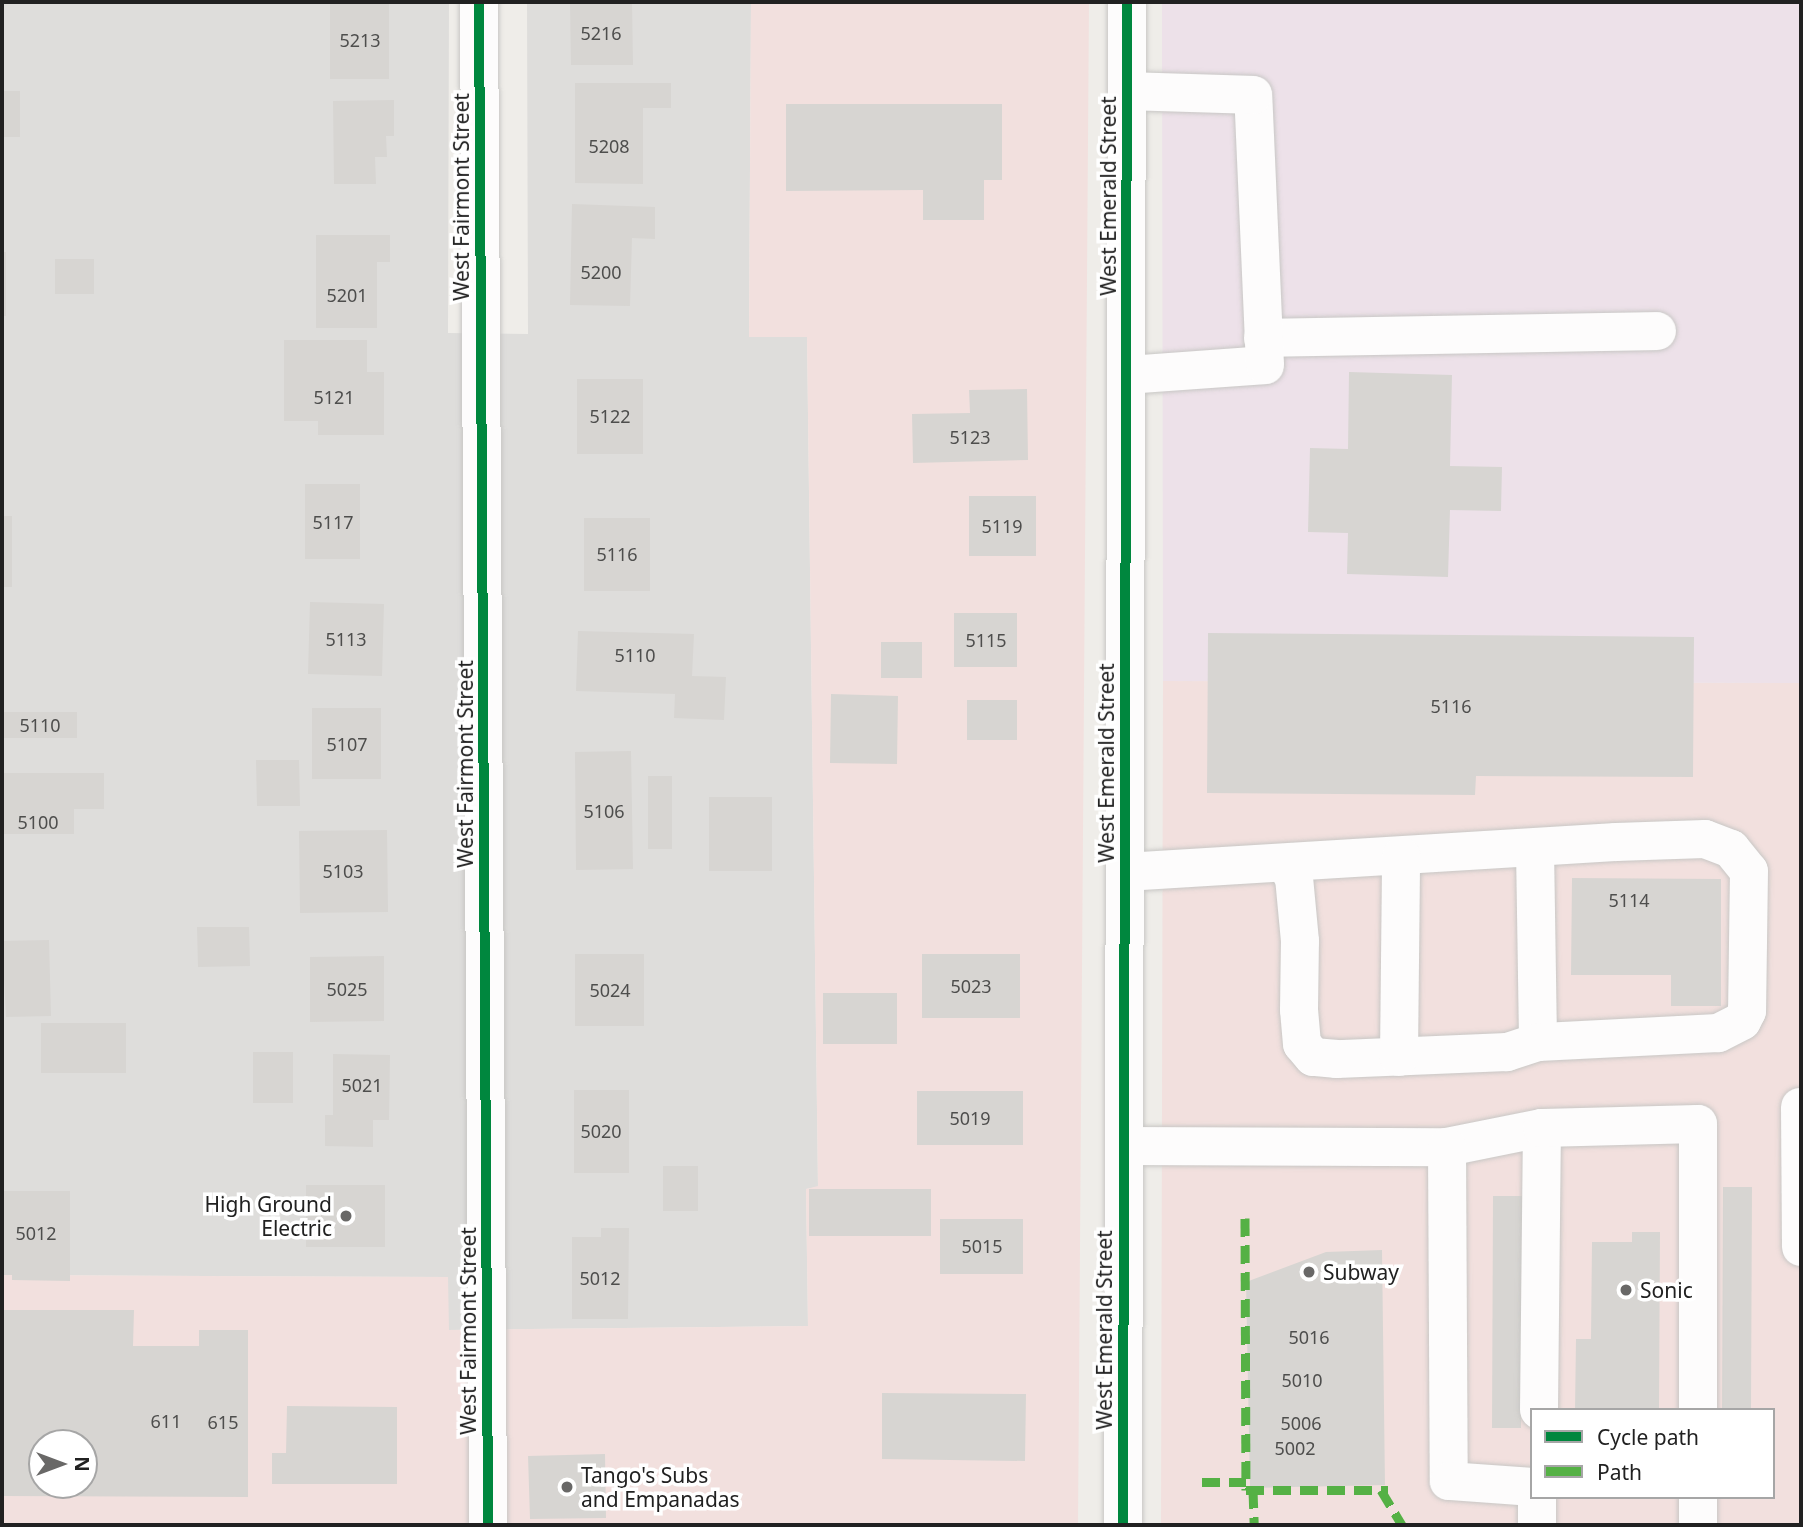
<!DOCTYPE html>
<html>
<head>
<meta charset="utf-8">
<style>
  body { margin:0 }
  #map { position:relative; width:1803px; height:1527px; overflow:hidden; background:#efede9; font-family:"Noto Sans",sans-serif }
  div>[style] { position:absolute }
  [style*='--x'] { left:calc(var(--x)*1px); top:calc(var(--y)*1px); width:calc(var(--w)*1px); rotate:calc(var(--a)*1deg) }
  .residential>* { inset:0; background:#dedddb }
  .commercial>* { inset:0; background:#f2e0de }
  .industrial>* { inset:0; background:#ede1e9 }
  .building>* { inset:0; background:#d7d5d2 }
  .roads { filter:drop-shadow(0 0 2px #c8c7c5) drop-shadow(0 0 2px #c8c7c5) }
  .minor>* { height:38px; margin:-19px; padding:0 19px; transform-origin:19px; border-radius:19px; background:#fdfcfc }
  .quiet>* { height:9px; margin-top:-4.5px; transform-origin:0; background:repeating-linear-gradient(90deg,#55b145 0 18px,transparent 0 27px) }
  .cycleway>* { height:10px; margin:-5px; padding:0 5px; transform-origin:5px; border-radius:5px; background:#00873e }
  .dots>* { width:19px; height:19px; translate:-50% -50%; box-sizing:border-box; border:4px solid #fff; border-radius:50% }
  span { translate:-50% -50%; white-space:nowrap; text-align:center; line-height:1.15; -webkit-text-stroke:7px #fff; paint-order:stroke }
  .number-label { font-size:18px; color:#4e4e4d }
  .number-label span { -webkit-text-stroke-width:0 }
  .street-label { font-size:21px; color:#212121 }
  .poi-label { font-size:21px; color:#212121 }
  .right { translate:-100% -50%; text-align:right }
  .left { translate:0 -50%; text-align:left }
  .frame { position:absolute; inset:0; border:4px solid #212121; pointer-events:none }
  .legend { position:absolute; left:1530px; top:1408px; width:245px; height:91px; box-sizing:border-box; background:#fff; border:2px solid #a6a6a6; margin:0; padding:9px 12px; list-style:none; font-size:21px; color:#212121 }
  .legend li { display:flex; align-items:center; gap:14px; height:35px }
  .legend b { width:35px; border:2px solid #a6a6a6 }
  .north { position:absolute; left:28px; top:1429px; width:70px; height:70px; box-sizing:border-box; background:#fff; border:2px solid #a6a6a6; border-radius:50%; rotate:90deg; font-size:19px; font-weight:700; line-height:28px; text-align:center; color:#212121 }
  .north::after { content:''; display:block; margin:auto; width:24px; height:32px; background:#696867; clip-path:polygon(50% 0,100% 100%,50% 72%,0 100%) }
</style>
</head>
<body>
<div id="map">
  <div class="residential">
    <div style="clip-path:polygon(2px 2px,449px 2px,448px 333px,528px 334px,527px 2px,751px 2px,749px 336px,807px 337px,818px 1187px,806px 1189px,808px 1326px,448px 1330px,447px 1277px,2px 1275px)"></div>
  </div>
  <div class="commercial">
    <div style="clip-path:polygon(evenodd,751px 2px,1089px 2px,1078px 1525px,2px 1525px,2px 1275px,448px 1277px,449px 1330px,808px 1326px,806px 1189px,818px 1186px,807px 337px,749px 337px,751px 2px,42px 1443px,84px 1443px,84px 1485px,42px 1485px,42px 1443px)"></div>
    <div style="clip-path:polygon(evenodd,1163px 681px,1801px 683px,1801px 1525px,1161px 1525px,1163px 681px,1532px 1410px,1773px 1410px,1773px 1497px,1532px 1497px,1532px 1410px)"></div>
  </div>
  <div class="industrial">
    <div style="clip-path:polygon(1162px 2px,1801px 2px,1801px 683px,1163px 681px)"></div>
  </div>
  <div class="building">
    <div style="clip-path:polygon(330px 2px,389px 2px,389px 79px,330px 79px)"></div>
    <div style="clip-path:polygon(570px 2px,632px 2px,633px 65px,571px 65px)"></div>
    <div style="clip-path:polygon(575px 83px,671px 83px,671px 108px,643px 108px,643px 184px,575px 183px)"></div>
    <div style="clip-path:polygon(2px 91px,20px 91px,20px 137px,2px 137px)"></div>
    <div style="clip-path:polygon(394px 100px,394px 136px,386px 136px,387px 157px,375px 157px,376px 184px,334px 184px,333px 101px)"></div>
    <div style="clip-path:polygon(786px 104px,1002px 104px,1002px 180px,984px 180px,984px 220px,923px 220px,923px 190px,786px 191px)"></div>
    <div style="clip-path:polygon(572px 204px,655px 207px,655px 239px,632px 238px,630px 306px,570px 305px)"></div>
    <div style="clip-path:polygon(316px 235px,390px 235px,390px 262px,377px 262px,377px 328px,316px 328px)"></div>
    <div style="clip-path:polygon(2px 252px,6px 252px,6px 316px,2px 316px)"></div>
    <div style="clip-path:polygon(55px 259px,94px 259px,94px 294px,55px 294px)"></div>
    <div style="clip-path:polygon(284px 340px,367px 340px,367px 372px,384px 372px,384px 435px,318px 435px,318px 421px,284px 421px)"></div>
    <div style="clip-path:polygon(1349px 372px,1452px 375px,1450px 466px,1502px 467px,1501px 511px,1450px 510px,1448px 577px,1347px 574px,1348px 533px,1308px 532px,1310px 448px,1348px 449px)"></div>
    <div style="clip-path:polygon(577px 379px,643px 379px,643px 454px,577px 454px)"></div>
    <div style="clip-path:polygon(1027px 389px,1028px 460px,913px 463px,912px 414px,970px 413px,969px 390px)"></div>
    <div style="clip-path:polygon(305px 484px,360px 484px,360px 559px,305px 559px)"></div>
    <div style="clip-path:polygon(969px 496px,1036px 496px,1036px 556px,969px 556px)"></div>
    <div style="clip-path:polygon(2px 516px,12px 516px,12px 587px,2px 587px)"></div>
    <div style="clip-path:polygon(584px 518px,650px 518px,650px 591px,584px 591px)"></div>
    <div style="clip-path:polygon(310px 602px,384px 604px,382px 676px,308px 674px)"></div>
    <div style="clip-path:polygon(954px 613px,1017px 613px,1017px 667px,954px 667px)"></div>
    <div style="clip-path:polygon(578px 631px,694px 634px,692px 676px,726px 677px,724px 720px,674px 718px,675px 694px,576px 691px)"></div>
    <div style="clip-path:polygon(1208px 633px,1694px 637px,1693px 777px,1476px 776px,1475px 795px,1207px 793px)"></div>
    <div style="clip-path:polygon(881px 642px,922px 642px,922px 678px,881px 678px)"></div>
    <div style="clip-path:polygon(831px 694px,898px 696px,897px 764px,830px 763px)"></div>
    <div style="clip-path:polygon(967px 700px,1017px 700px,1017px 740px,967px 740px)"></div>
    <div style="clip-path:polygon(312px 708px,381px 708px,381px 779px,312px 779px)"></div>
    <div style="clip-path:polygon(2px 712px,77px 712px,77px 738px,2px 738px)"></div>
    <div style="clip-path:polygon(631px 751px,633px 869px,576px 870px,575px 752px)"></div>
    <div style="clip-path:polygon(256px 760px,299px 760px,300px 806px,257px 806px)"></div>
    <div style="clip-path:polygon(2px 773px,104px 773px,104px 809px,74px 809px,74px 834px,2px 834px)"></div>
    <div style="clip-path:polygon(648px 776px,672px 776px,672px 849px,648px 849px)"></div>
    <div style="clip-path:polygon(709px 797px,772px 797px,772px 871px,709px 871px)"></div>
    <div style="clip-path:polygon(387px 830px,388px 912px,300px 913px,299px 831px)"></div>
    <div style="clip-path:polygon(1572px 878px,1721px 879px,1721px 1006px,1671px 1006px,1671px 975px,1571px 975px)"></div>
    <div style="clip-path:polygon(197px 927px,249px 927px,250px 966px,198px 967px)"></div>
    <div style="clip-path:polygon(49px 940px,51px 1016px,6px 1017px,2px 941px)"></div>
    <div style="clip-path:polygon(575px 954px,644px 954px,644px 1026px,575px 1026px)"></div>
    <div style="clip-path:polygon(922px 954px,1020px 954px,1020px 1018px,922px 1018px)"></div>
    <div style="clip-path:polygon(384px 956px,384px 1021px,310px 1022px,310px 957px)"></div>
    <div style="clip-path:polygon(823px 993px,897px 993px,897px 1044px,823px 1044px)"></div>
    <div style="clip-path:polygon(41px 1023px,126px 1023px,126px 1073px,41px 1073px)"></div>
    <div style="clip-path:polygon(253px 1052px,293px 1052px,293px 1103px,253px 1103px)"></div>
    <div style="clip-path:polygon(333px 1054px,390px 1055px,389px 1120px,373px 1120px,373px 1147px,325px 1146px,325px 1115px,333px 1115px)"></div>
    <div style="clip-path:polygon(574px 1090px,629px 1090px,629px 1173px,574px 1173px)"></div>
    <div style="clip-path:polygon(917px 1091px,1023px 1091px,1023px 1145px,917px 1145px)"></div>
    <div style="clip-path:polygon(663px 1166px,698px 1166px,698px 1211px,663px 1211px)"></div>
    <div style="clip-path:polygon(306px 1185px,385px 1185px,385px 1247px,306px 1247px)"></div>
    <div style="clip-path:polygon(1723px 1187px,1752px 1187px,1751px 1410px,1722px 1410px)"></div>
    <div style="clip-path:polygon(809px 1189px,931px 1189px,931px 1236px,809px 1236px)"></div>
    <div style="clip-path:polygon(2px 1191px,70px 1191px,70px 1281px,12px 1280px,12px 1275px,2px 1275px)"></div>
    <div style="clip-path:polygon(1493px 1196px,1522px 1196px,1521px 1428px,1492px 1428px)"></div>
    <div style="clip-path:polygon(940px 1219px,1023px 1219px,1023px 1274px,940px 1274px)"></div>
    <div style="clip-path:polygon(601px 1228px,629px 1228px,628px 1319px,572px 1319px,572px 1237px,601px 1237px)"></div>
    <div style="clip-path:polygon(1632px 1232px,1660px 1232px,1659px 1410px,1575px 1410px,1576px 1339px,1591px 1339px,1592px 1242px,1632px 1242px)"></div>
    <div style="clip-path:polygon(1382px 1250px,1385px 1485px,1250px 1488px,1246px 1282px,1326px 1252px)"></div>
    <div style="clip-path:polygon(evenodd,2px 1310px,134px 1310px,133px 1346px,199px 1346px,199px 1330px,248px 1330px,248px 1497px,2px 1496px,2px 1310px,42px 1443px,84px 1443px,84px 1485px,42px 1485px,42px 1443px)"></div>
    <div style="clip-path:polygon(882px 1393px,1026px 1394px,1025px 1461px,882px 1459px)"></div>
    <div style="clip-path:polygon(287px 1406px,397px 1407px,397px 1484px,272px 1484px,272px 1453px,286px 1453px)"></div>
    <div style="clip-path:polygon(605px 1454px,606px 1518px,530px 1519px,528px 1456px)"></div>
  </div>
  <div class="roads">
    <div class="minor">
      <div style="--x:479;--y:2;--w:1523;--a:89.66"></div>
      <div style="--x:1263;--y:338;--w:394;--a:-1"></div>
      <div style="--x:1127;--y:375;--w:138;--a:-4.1"></div>
      <div style="--x:1265;--y:365;--w:270;--a:-92.5"></div>
      <div style="--x:1253;--y:95;--w:125;--a:-178.2"></div>
      <div style="--x:1535;--y:849;--w:193;--a:89.1"></div>
      <div style="--x:1125;--y:872;--w:492;--a:-3.5"></div>
      <div style="--x:1616;--y:842;--w:89;--a:-1.9"></div>
      <div style="--x:1705;--y:839;--w:28;--a:21"></div>
      <div style="--x:1731;--y:849;--w:28;--a:51"></div>
      <div style="--x:1749;--y:871;--w:140;--a:90.8"></div>
      <div style="--x:1747;--y:1011;--w:11;--a:117"></div>
      <div style="--x:1742;--y:1021;--w:27;--a:153"></div>
      <div style="--x:1718;--y:1033;--w:180;--a:177.1"></div>
      <div style="--x:1538;--y:1042;--w:33;--a:162"></div>
      <div style="--x:1507;--y:1052;--w:170;--a:177.6"></div>
      <div style="--x:1337;--y:1059;--w:24;--a:-175"></div>
      <div style="--x:1313;--y:1057;--w:17;--a:-130"></div>
      <div style="--x:1302;--y:1044;--w:34;--a:-95"></div>
      <div style="--x:1299;--y:1010;--w:69;--a:-89.2"></div>
      <div style="--x:1300;--y:941;--w:63;--a:-95.4"></div>
      <div style="--x:1294;--y:878;--w:17;--a:-121"></div>
      <div style="--x:1399;--y:1057;--w:201;--a:-89.4"></div>
      <div style="--x:1800;--y:1107;--w:140;--a:89.6"></div>
      <div style="--x:1124;--y:1146;--w:323;--a:0.2"></div>
      <div style="--x:1447;--y:1147;--w:97;--a:-11.3"></div>
      <div style="--x:1447;--y:1147;--w:334;--a:89.7"></div>
      <div style="--x:1449;--y:1481;--w:83;--a:4.1"></div>
      <div style="--x:1539;--y:1410;--w:282;--a:-89.4"></div>
      <div style="--x:1542;--y:1128;--w:156;--a:-1.5"></div>
      <div style="--x:1698;--y:1124;--w:286;--a:90"></div>
      <div style="--x:1698;--y:1497;--w:28;--a:90"></div>
      <div style="--x:1123;--y:1525;--w:1523;--a:-89.85"></div>
      <div style="--x:1537;--y:1525;--w:28;--a:-90"></div>
    </div>
  </div>
  <div class="quiet">
    <div style="--x:1245;--y:1218;--w:272;--a:89.8"></div>
    <div style="--x:1246;--y:1490;--w:142;--a:0"></div>
    <div style="--x:1202;--y:1482;--w:44;--a:0"></div>
    <div style="--x:1253;--y:1490;--w:35;--a:88"></div>
    <div style="--x:1381;--y:1490;--w:41;--a:59"></div>
  </div>
  <div class="cycleway">
    <div style="--x:479;--y:2;--w:1523;--a:89.66"></div>
    <div style="--x:1123;--y:1525;--w:1523;--a:-89.85"></div>
  </div>
  <div class="dots">
    <div style="left:346px;top:1216px;background:#696867"></div>
    <div style="left:1309px;top:1272px;background:#696867"></div>
    <div style="left:1626px;top:1290px;background:#696867"></div>
    <div style="left:567px;top:1487px;background:#696867"></div>
  </div>
  <div class="number-label">
    <span style="left:601px;top:33px">5216</span>
    <span style="left:360px;top:40px">5213</span>
    <span style="left:609px;top:146px">5208</span>
    <span style="left:601px;top:272px">5200</span>
    <span style="left:347px;top:295px">5201</span>
    <span style="left:334px;top:397px">5121</span>
    <span style="left:610px;top:416px">5122</span>
    <span style="left:970px;top:437px">5123</span>
    <span style="left:333px;top:522px">5117</span>
    <span style="left:1002px;top:526px">5119</span>
    <span style="left:617px;top:554px">5116</span>
    <span style="left:346px;top:639px">5113</span>
    <span style="left:986px;top:640px">5115</span>
    <span style="left:635px;top:655px">5110</span>
    <span style="left:1451px;top:706px">5116</span>
    <span style="left:40px;top:725px">5110</span>
    <span style="left:347px;top:744px">5107</span>
    <span style="left:604px;top:811px">5106</span>
    <span style="left:38px;top:822px">5100</span>
    <span style="left:343px;top:871px">5103</span>
    <span style="left:1629px;top:900px">5114</span>
    <span style="left:971px;top:986px">5023</span>
    <span style="left:347px;top:989px">5025</span>
    <span style="left:610px;top:990px">5024</span>
    <span style="left:362px;top:1085px">5021</span>
    <span style="left:970px;top:1118px">5019</span>
    <span style="left:601px;top:1131px">5020</span>
    <span style="left:36px;top:1233px">5012</span>
    <span style="left:982px;top:1246px">5015</span>
    <span style="left:600px;top:1278px">5012</span>
    <span style="left:1309px;top:1337px">5016</span>
    <span style="left:1302px;top:1380px">5010</span>
    <span style="left:166px;top:1421px">611</span>
    <span style="left:223px;top:1422px">615</span>
    <span style="left:1301px;top:1423px">5006</span>
    <span style="left:1295px;top:1448px">5002</span>
  </div>
  <div class="street-label">
    <span style="left:1108px;top:196px;rotate:-90deg">West Emerald Street</span>
    <span style="left:461px;top:197px;rotate:-90deg">West Fairmont Street</span>
    <span style="left:1106px;top:763px;rotate:-90deg">West Emerald Street</span>
    <span style="left:465px;top:764px;rotate:-90deg">West Fairmont Street</span>
    <span style="left:1104px;top:1330px;rotate:-90deg">West Emerald Street</span>
    <span style="left:468px;top:1331px;rotate:-90deg">West Fairmont Street</span>
  </div>
  <div class="poi-label">
    <span class="right" style="left:332px;top:1216px">High Ground<br>Electric</span>
    <span class="left" style="left:1323px;top:1272px">Subway</span>
    <span class="left" style="left:1640px;top:1290px">Sonic</span>
    <span class="left" style="left:581px;top:1487px">Tango's Subs<br>and Empanadas</span>
  </div>
  <div class="frame"></div>
  <ul class="legend">
  <li><b style="height:9px;background:#00873e"></b>Cycle path</li>
  <li><b style="height:9px;background:#55b145"></b>Path</li>
  </ul>
  <div class="north">N</div>
</div>
</body>
</html>
